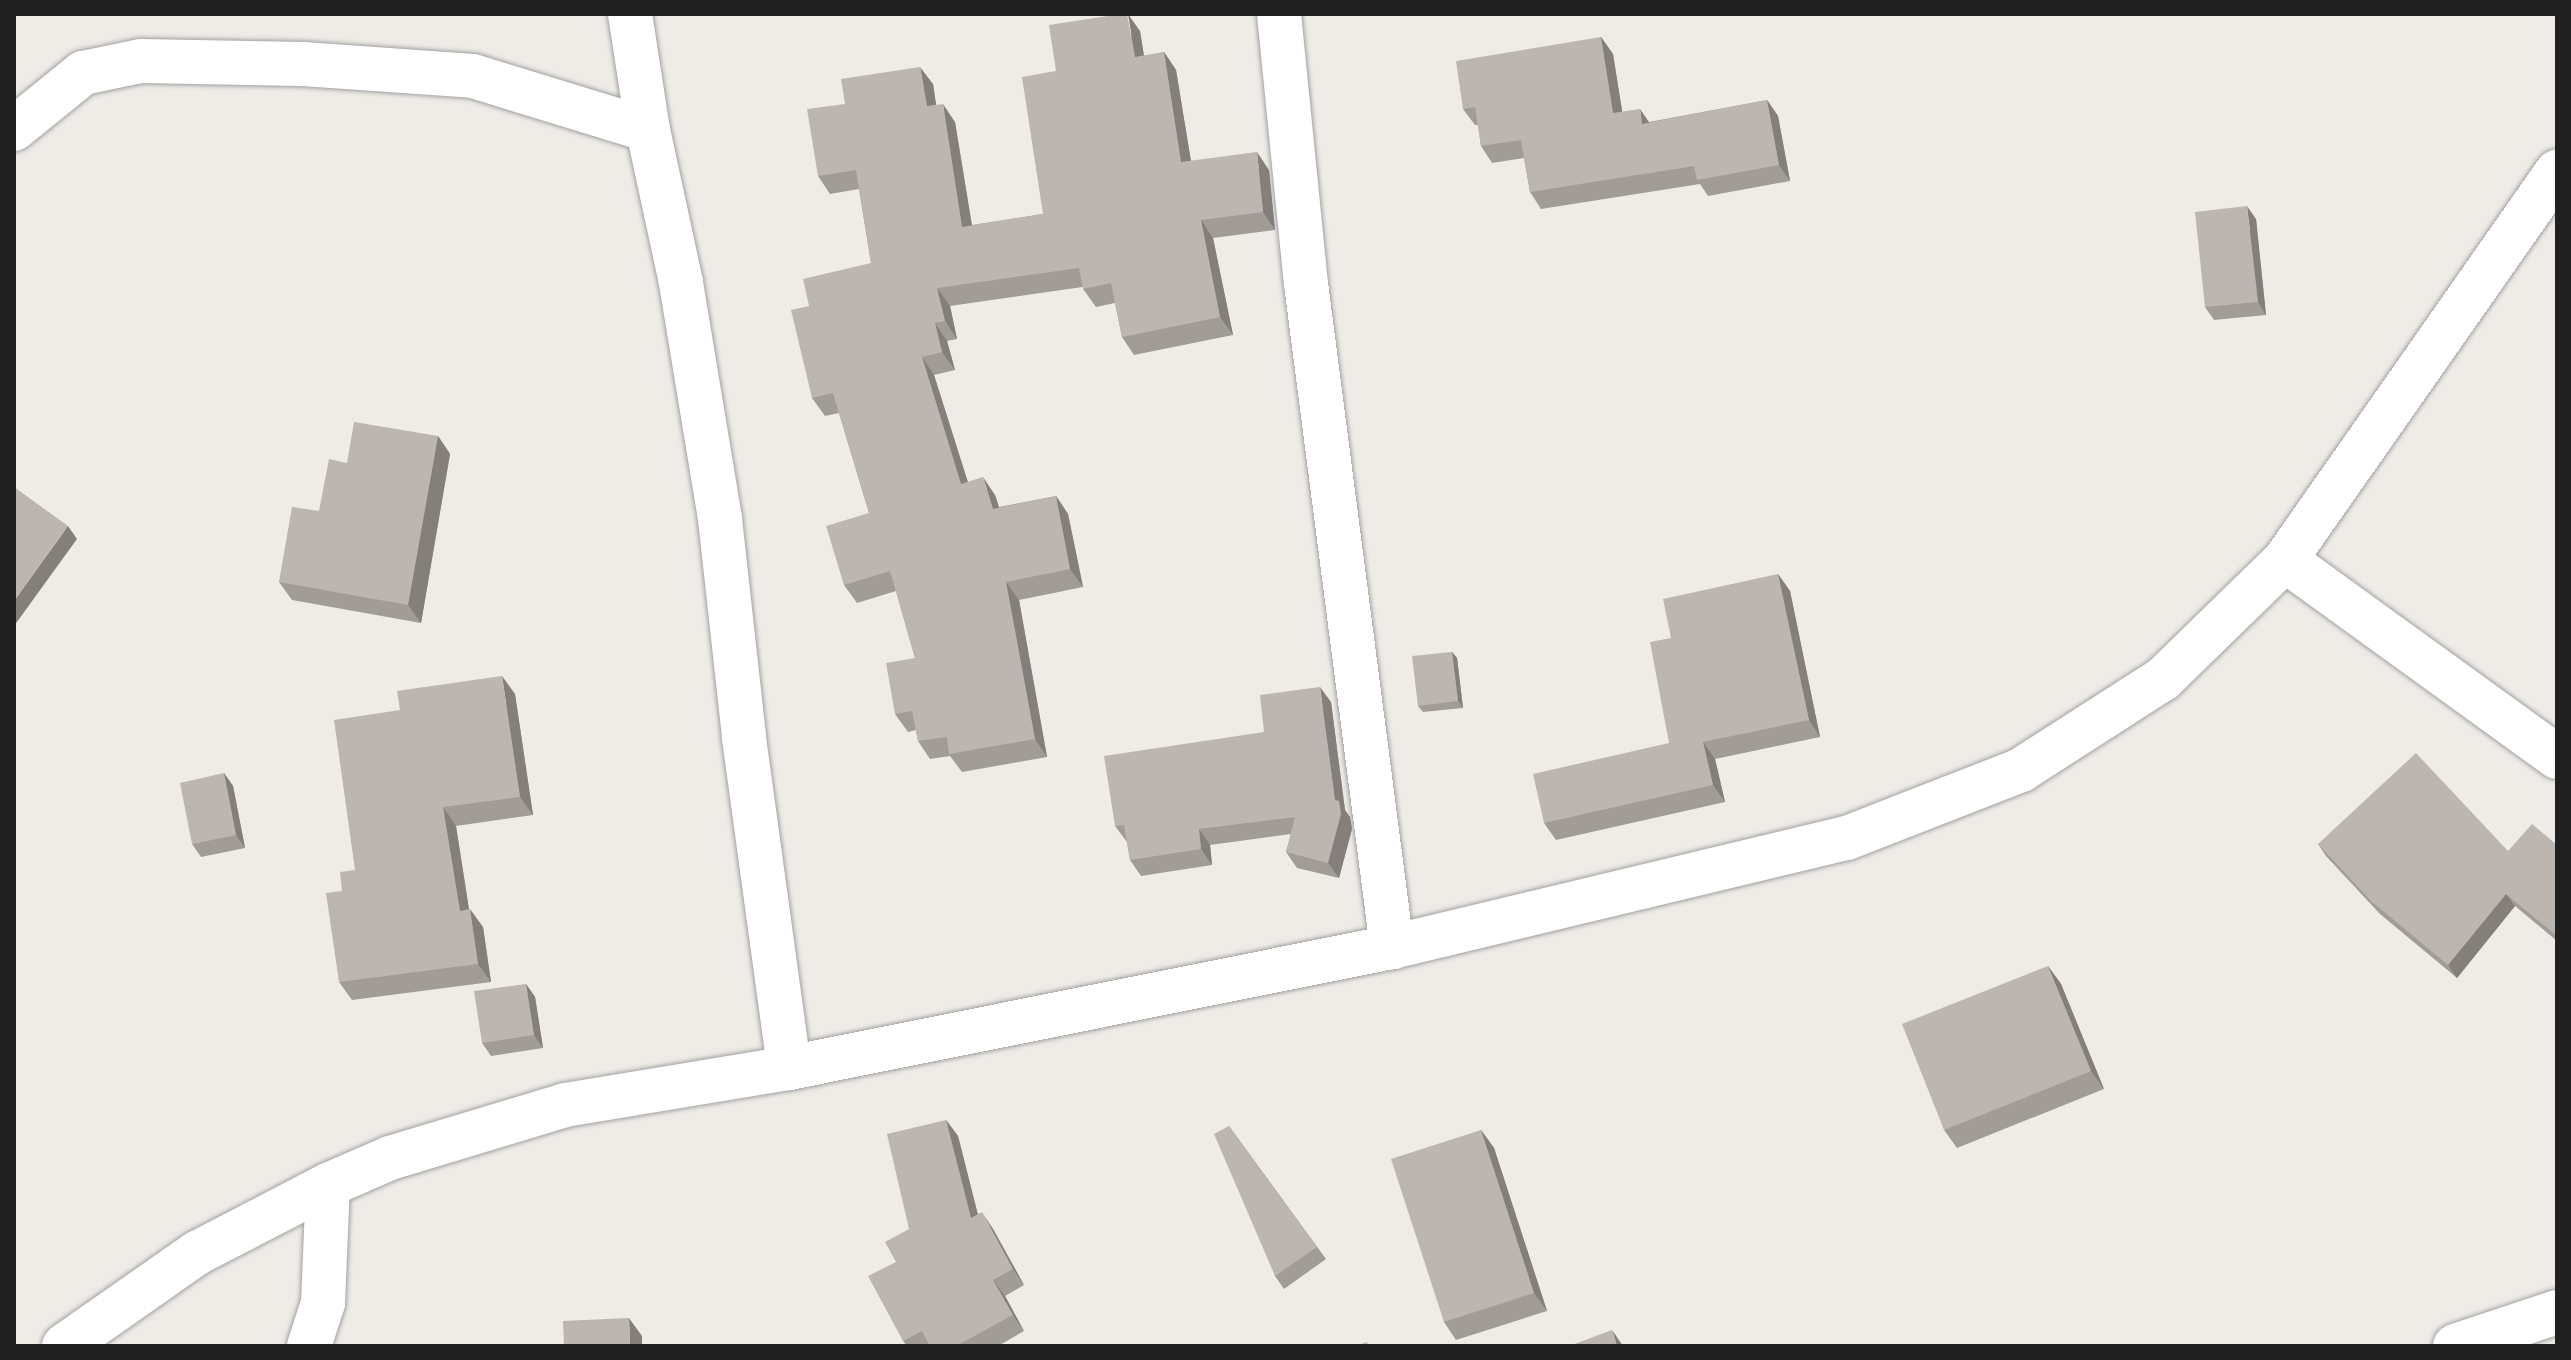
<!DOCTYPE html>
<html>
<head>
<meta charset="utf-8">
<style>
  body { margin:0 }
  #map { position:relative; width:2571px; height:1360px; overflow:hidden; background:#efece7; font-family:"Golos Text",sans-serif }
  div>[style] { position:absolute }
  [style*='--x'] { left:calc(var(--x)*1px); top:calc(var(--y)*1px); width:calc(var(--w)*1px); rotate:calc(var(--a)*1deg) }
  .roads { filter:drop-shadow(0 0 2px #a1a1a1) drop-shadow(0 0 2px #a1a1a1) }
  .minor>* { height:44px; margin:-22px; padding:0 22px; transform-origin:22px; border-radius:22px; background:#fff }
  .wall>* { inset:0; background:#a29c97 }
  .shaded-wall>* { inset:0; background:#847f7b }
  .building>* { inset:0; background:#bcb5b0 }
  span { translate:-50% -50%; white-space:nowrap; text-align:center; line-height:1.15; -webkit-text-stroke:8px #fff; paint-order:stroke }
  .frame { position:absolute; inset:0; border:16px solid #202020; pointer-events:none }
</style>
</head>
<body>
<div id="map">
  <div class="roads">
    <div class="minor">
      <div style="--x:630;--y:14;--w:117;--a:81.2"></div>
      <div style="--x:648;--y:130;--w:157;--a:77.8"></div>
      <div style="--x:681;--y:283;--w:239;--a:80.6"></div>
      <div style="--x:720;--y:519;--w:220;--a:83.7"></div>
      <div style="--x:744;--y:738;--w:333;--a:82.2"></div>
      <div style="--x:1279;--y:14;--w:271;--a:84.3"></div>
      <div style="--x:1306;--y:284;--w:669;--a:82.61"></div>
      <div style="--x:14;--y:129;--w:89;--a:-39.1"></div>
      <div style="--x:83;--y:73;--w:59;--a:-11.7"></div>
      <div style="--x:141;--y:61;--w:162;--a:1.1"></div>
      <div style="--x:303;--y:64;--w:170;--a:4"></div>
      <div style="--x:473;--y:76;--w:183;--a:17.1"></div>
      <div style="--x:2285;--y:560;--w:336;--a:35.9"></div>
      <div style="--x:64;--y:1346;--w:162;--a:-35"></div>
      <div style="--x:197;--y:1253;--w:148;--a:-27.4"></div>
      <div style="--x:328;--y:1185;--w:68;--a:-23.5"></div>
      <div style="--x:390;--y:1158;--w:183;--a:-16.8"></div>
      <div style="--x:565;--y:1105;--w:227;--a:-9.4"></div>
      <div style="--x:789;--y:1068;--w:615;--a:-11.35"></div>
      <div style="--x:1392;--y:947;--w:468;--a:-13.5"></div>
      <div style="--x:1847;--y:838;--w:187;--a:-21.3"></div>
      <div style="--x:2021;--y:770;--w:169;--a:-32.7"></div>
      <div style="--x:2163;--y:679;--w:170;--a:-44.3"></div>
      <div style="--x:2285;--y:560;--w:474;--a:-55"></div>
      <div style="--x:309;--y:1346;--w:45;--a:-72"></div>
      <div style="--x:323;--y:1303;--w:118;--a:-87.6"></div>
      <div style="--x:2455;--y:1346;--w:108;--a:-18.4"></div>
    </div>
  </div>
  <div class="wall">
    <div style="clip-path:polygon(1140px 31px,1144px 56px,1164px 52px,1176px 70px,1191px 161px,1269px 170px,1275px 230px,1213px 238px,1233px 335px,1134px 355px,1122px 337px,1115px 303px,1096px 307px,1083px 289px,1083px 287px,950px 306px,957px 339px,947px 341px,955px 370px,934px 375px,968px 482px,995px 495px,999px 507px,1056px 496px,1068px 514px,1083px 587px,1019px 600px,1047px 757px,962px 772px,950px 756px,930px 759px,918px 741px,916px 730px,908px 732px,895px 714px,915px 658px,896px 591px,857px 603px,844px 585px,869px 513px,839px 413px,825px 416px,812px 398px,809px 306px,871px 263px,859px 189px,830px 194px,818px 176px,845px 104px,933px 84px,936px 105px,955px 122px,972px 225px,1043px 214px,1056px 71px)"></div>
    <div style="clip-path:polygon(1601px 37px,1613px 54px,1622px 112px,1649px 122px,1767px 100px,1778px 116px,1790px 181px,1708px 196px,1700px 184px,1541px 209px,1530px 192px,1524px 158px,1492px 163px,1481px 146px,1478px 125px,1475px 125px,1463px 109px)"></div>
    <div style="clip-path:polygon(2256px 219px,2266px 315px,2214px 320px,2205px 307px)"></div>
    <div style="clip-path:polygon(438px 436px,450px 454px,421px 623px,292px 600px,279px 582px,347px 463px)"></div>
    <div style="clip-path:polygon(1778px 574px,1790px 591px,1820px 737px,1715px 759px,1725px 802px,1556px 840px,1544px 823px,1669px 743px,1671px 638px)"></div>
    <div style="clip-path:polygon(1452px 652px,1457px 658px,1463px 708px,1423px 712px,1418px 706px)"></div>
    <div style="clip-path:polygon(515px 694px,533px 815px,456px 826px,469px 909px,483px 927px,491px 982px,352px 1000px,339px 982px,342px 891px,355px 870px)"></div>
    <div style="clip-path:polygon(1331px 702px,1345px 810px,1350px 817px,1352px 829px,1339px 878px,1297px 868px,1286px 852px,1291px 834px,1210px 845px,1212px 865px,1141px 876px,1130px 860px,1127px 842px,1115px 826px,1264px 732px)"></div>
    <div style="clip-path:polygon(224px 773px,233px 786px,245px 848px,201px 857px,192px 844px)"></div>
    <div style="clip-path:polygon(2318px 844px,2508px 851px,2557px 845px,2557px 941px,2515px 906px,2457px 978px,2380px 914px,2326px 856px)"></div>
    <div style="clip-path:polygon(2048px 966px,2061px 984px,2104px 1089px,1957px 1148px,1944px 1130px)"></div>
    <div style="clip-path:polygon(526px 984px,535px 997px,543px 1048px,491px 1056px,482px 1043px)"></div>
    <div style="clip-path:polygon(946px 1120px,958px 1136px,978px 1215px,993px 1229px,1024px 1285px,1005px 1296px,1024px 1331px,998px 1346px,907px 1346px,903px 1341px,896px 1262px,909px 1229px)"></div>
    <div style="clip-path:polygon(1229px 1126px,1326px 1259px,1284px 1289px,1275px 1276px)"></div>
    <div style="clip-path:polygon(1481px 1130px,1494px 1148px,1547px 1311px,1456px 1340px,1444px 1322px)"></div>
  </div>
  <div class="shaded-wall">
    <div style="clip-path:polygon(1128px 14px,1140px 31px,1147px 75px,1135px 57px)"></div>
    <div style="clip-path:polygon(1601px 37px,1613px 54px,1625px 129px,1613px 113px)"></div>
    <div style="clip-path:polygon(1164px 52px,1176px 70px,1194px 180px,1181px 162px)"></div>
    <div style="clip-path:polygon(920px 67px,933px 84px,939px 124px,927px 106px)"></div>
    <div style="clip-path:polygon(1767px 100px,1778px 116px,1790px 181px,1779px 165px)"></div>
    <div style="clip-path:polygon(943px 104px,955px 122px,975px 245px,962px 227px)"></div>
    <div style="clip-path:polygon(1640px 109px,1651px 125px,1642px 124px)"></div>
    <div style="clip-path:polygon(1257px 152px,1269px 170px,1275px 230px,1263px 212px)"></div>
    <div style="clip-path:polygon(2247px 206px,2256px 219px,2266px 315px,2258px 302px)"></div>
    <div style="clip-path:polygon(1201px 220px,1213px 238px,1233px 335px,1220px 317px)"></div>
    <div style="clip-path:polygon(937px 288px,950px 306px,957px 339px,945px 321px)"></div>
    <div style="clip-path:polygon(935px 323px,947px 341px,955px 370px,942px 352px)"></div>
    <div style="clip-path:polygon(922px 357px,934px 375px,974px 502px,961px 484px)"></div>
    <div style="clip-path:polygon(438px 436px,450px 454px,421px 623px,408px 605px)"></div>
    <div style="clip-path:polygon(983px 477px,995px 495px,1005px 526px,993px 509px)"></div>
    <div style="clip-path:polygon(1056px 496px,1068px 514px,1083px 587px,1070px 569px)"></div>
    <div style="clip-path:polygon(68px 526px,77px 539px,14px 626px,14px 601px)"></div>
    <div style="clip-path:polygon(1778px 574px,1790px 591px,1820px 737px,1809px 720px)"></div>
    <div style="clip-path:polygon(1006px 582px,1019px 600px,1047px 757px,1035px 739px)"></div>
    <div style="clip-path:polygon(1452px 652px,1457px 658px,1463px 708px,1458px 701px)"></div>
    <div style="clip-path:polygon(502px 676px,515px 694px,533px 815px,520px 797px)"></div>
    <div style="clip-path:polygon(1320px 687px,1331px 702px,1345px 810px,1350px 817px,1352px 829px,1339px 878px,1328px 863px,1335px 800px)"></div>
    <div style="clip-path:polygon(1703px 742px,1715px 759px,1725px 802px,1713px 785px)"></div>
    <div style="clip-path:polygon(224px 773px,233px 786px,245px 848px,236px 835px)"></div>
    <div style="clip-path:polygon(443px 807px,456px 826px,472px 929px,460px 911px)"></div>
    <div style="clip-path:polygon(1199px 829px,1210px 845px,1212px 865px,1201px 849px)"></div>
    <div style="clip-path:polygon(2506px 894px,2515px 906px,2457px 978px,2448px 965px)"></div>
    <div style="clip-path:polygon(470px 909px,483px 927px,491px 982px,478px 964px)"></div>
    <div style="clip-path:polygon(2048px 966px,2061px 984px,2104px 1089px,2091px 1071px)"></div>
    <div style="clip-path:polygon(526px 984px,535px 997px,543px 1048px,534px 1035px)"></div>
    <div style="clip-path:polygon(946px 1120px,958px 1136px,983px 1235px,971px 1218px)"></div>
    <div style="clip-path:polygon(1481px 1130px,1494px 1148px,1547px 1311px,1534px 1293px)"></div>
    <div style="clip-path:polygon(982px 1212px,993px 1229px,1024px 1285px,1013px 1269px)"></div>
    <div style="clip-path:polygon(993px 1280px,1005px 1296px,1024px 1331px,1013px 1315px)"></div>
    <div style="clip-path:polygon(629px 1318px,642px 1336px,642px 1346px,630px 1346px)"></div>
    <div style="clip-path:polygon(1612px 1330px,1623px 1346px,1617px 1346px)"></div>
  </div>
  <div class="building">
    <div style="clip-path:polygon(1121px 14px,1127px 14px,1135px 57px,1164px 52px,1181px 162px,1257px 152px,1263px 212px,1201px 220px,1220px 317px,1122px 337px,1111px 283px,1083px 289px,1079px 268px,937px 288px,945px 321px,935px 323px,942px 352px,922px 357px,961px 484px,983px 477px,993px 509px,1056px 496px,1070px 569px,1006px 582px,1035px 739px,949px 754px,947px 737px,918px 741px,912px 711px,895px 714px,886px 663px,915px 658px,890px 571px,844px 585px,826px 526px,869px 513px,833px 393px,812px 398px,791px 310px,809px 306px,803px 279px,871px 263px,856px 170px,818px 176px,807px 109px,845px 104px,841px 79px,920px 67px,927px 106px,943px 104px,962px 227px,1043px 214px,1022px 77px,1056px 71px,1049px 25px)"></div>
    <div style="clip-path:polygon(1601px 37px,1613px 113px,1640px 109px,1642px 124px,1767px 100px,1779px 165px,1697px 180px,1694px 166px,1530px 192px,1521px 140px,1481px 146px,1475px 107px,1463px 109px,1456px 61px)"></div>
    <div style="clip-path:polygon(2247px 206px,2258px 302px,2205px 307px,2195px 212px)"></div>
    <div style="clip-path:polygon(354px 422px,438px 436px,408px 605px,279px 582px,292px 507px,319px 511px,329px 459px,347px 463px)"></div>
    <div style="clip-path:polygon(14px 487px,68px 526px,14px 601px)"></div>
    <div style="clip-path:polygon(1778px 574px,1809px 720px,1703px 742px,1713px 785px,1544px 823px,1533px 774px,1669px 743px,1650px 642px,1671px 638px,1663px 599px)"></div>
    <div style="clip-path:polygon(1452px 652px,1458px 701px,1418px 706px,1412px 656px)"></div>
    <div style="clip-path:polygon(502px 676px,520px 797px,443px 807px,460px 911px,470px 909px,478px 964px,339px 982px,326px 893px,342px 891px,340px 872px,355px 870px,334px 720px,400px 710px,397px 691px)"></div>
    <div style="clip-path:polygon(1320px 687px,1335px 800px,1339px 801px,1341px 814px,1328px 863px,1286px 852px,1295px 817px,1199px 829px,1201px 849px,1130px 860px,1124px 825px,1115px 826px,1104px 756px,1264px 732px,1260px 695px)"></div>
    <div style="clip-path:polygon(2416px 753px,2508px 851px,2532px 824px,2557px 845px,2557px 936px,2506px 894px,2448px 965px,2371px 901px,2318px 844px)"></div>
    <div style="clip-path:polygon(224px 773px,236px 835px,192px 844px,180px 783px)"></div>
    <div style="clip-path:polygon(2048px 966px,2091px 1071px,1944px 1130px,1902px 1024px)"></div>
    <div style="clip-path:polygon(526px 984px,534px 1035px,482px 1043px,474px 991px)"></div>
    <div style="clip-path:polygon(946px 1120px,971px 1218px,982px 1212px,1013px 1269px,993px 1280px,1013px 1315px,956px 1346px,930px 1346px,922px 1331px,903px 1341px,868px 1276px,896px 1262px,885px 1242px,909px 1229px,887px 1134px)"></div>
    <div style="clip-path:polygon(1229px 1126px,1317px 1247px,1275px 1276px,1214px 1134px)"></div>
    <div style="clip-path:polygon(1481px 1130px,1534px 1293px,1444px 1322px,1391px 1159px)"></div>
    <div style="clip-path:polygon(629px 1318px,630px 1346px,558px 1346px,564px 1346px,563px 1321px)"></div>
    <div style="clip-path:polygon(1612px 1330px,1617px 1346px,1569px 1346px)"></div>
    <div style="clip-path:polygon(1367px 1342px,1369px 1346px,1356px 1346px)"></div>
  </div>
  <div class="frame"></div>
</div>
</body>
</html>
